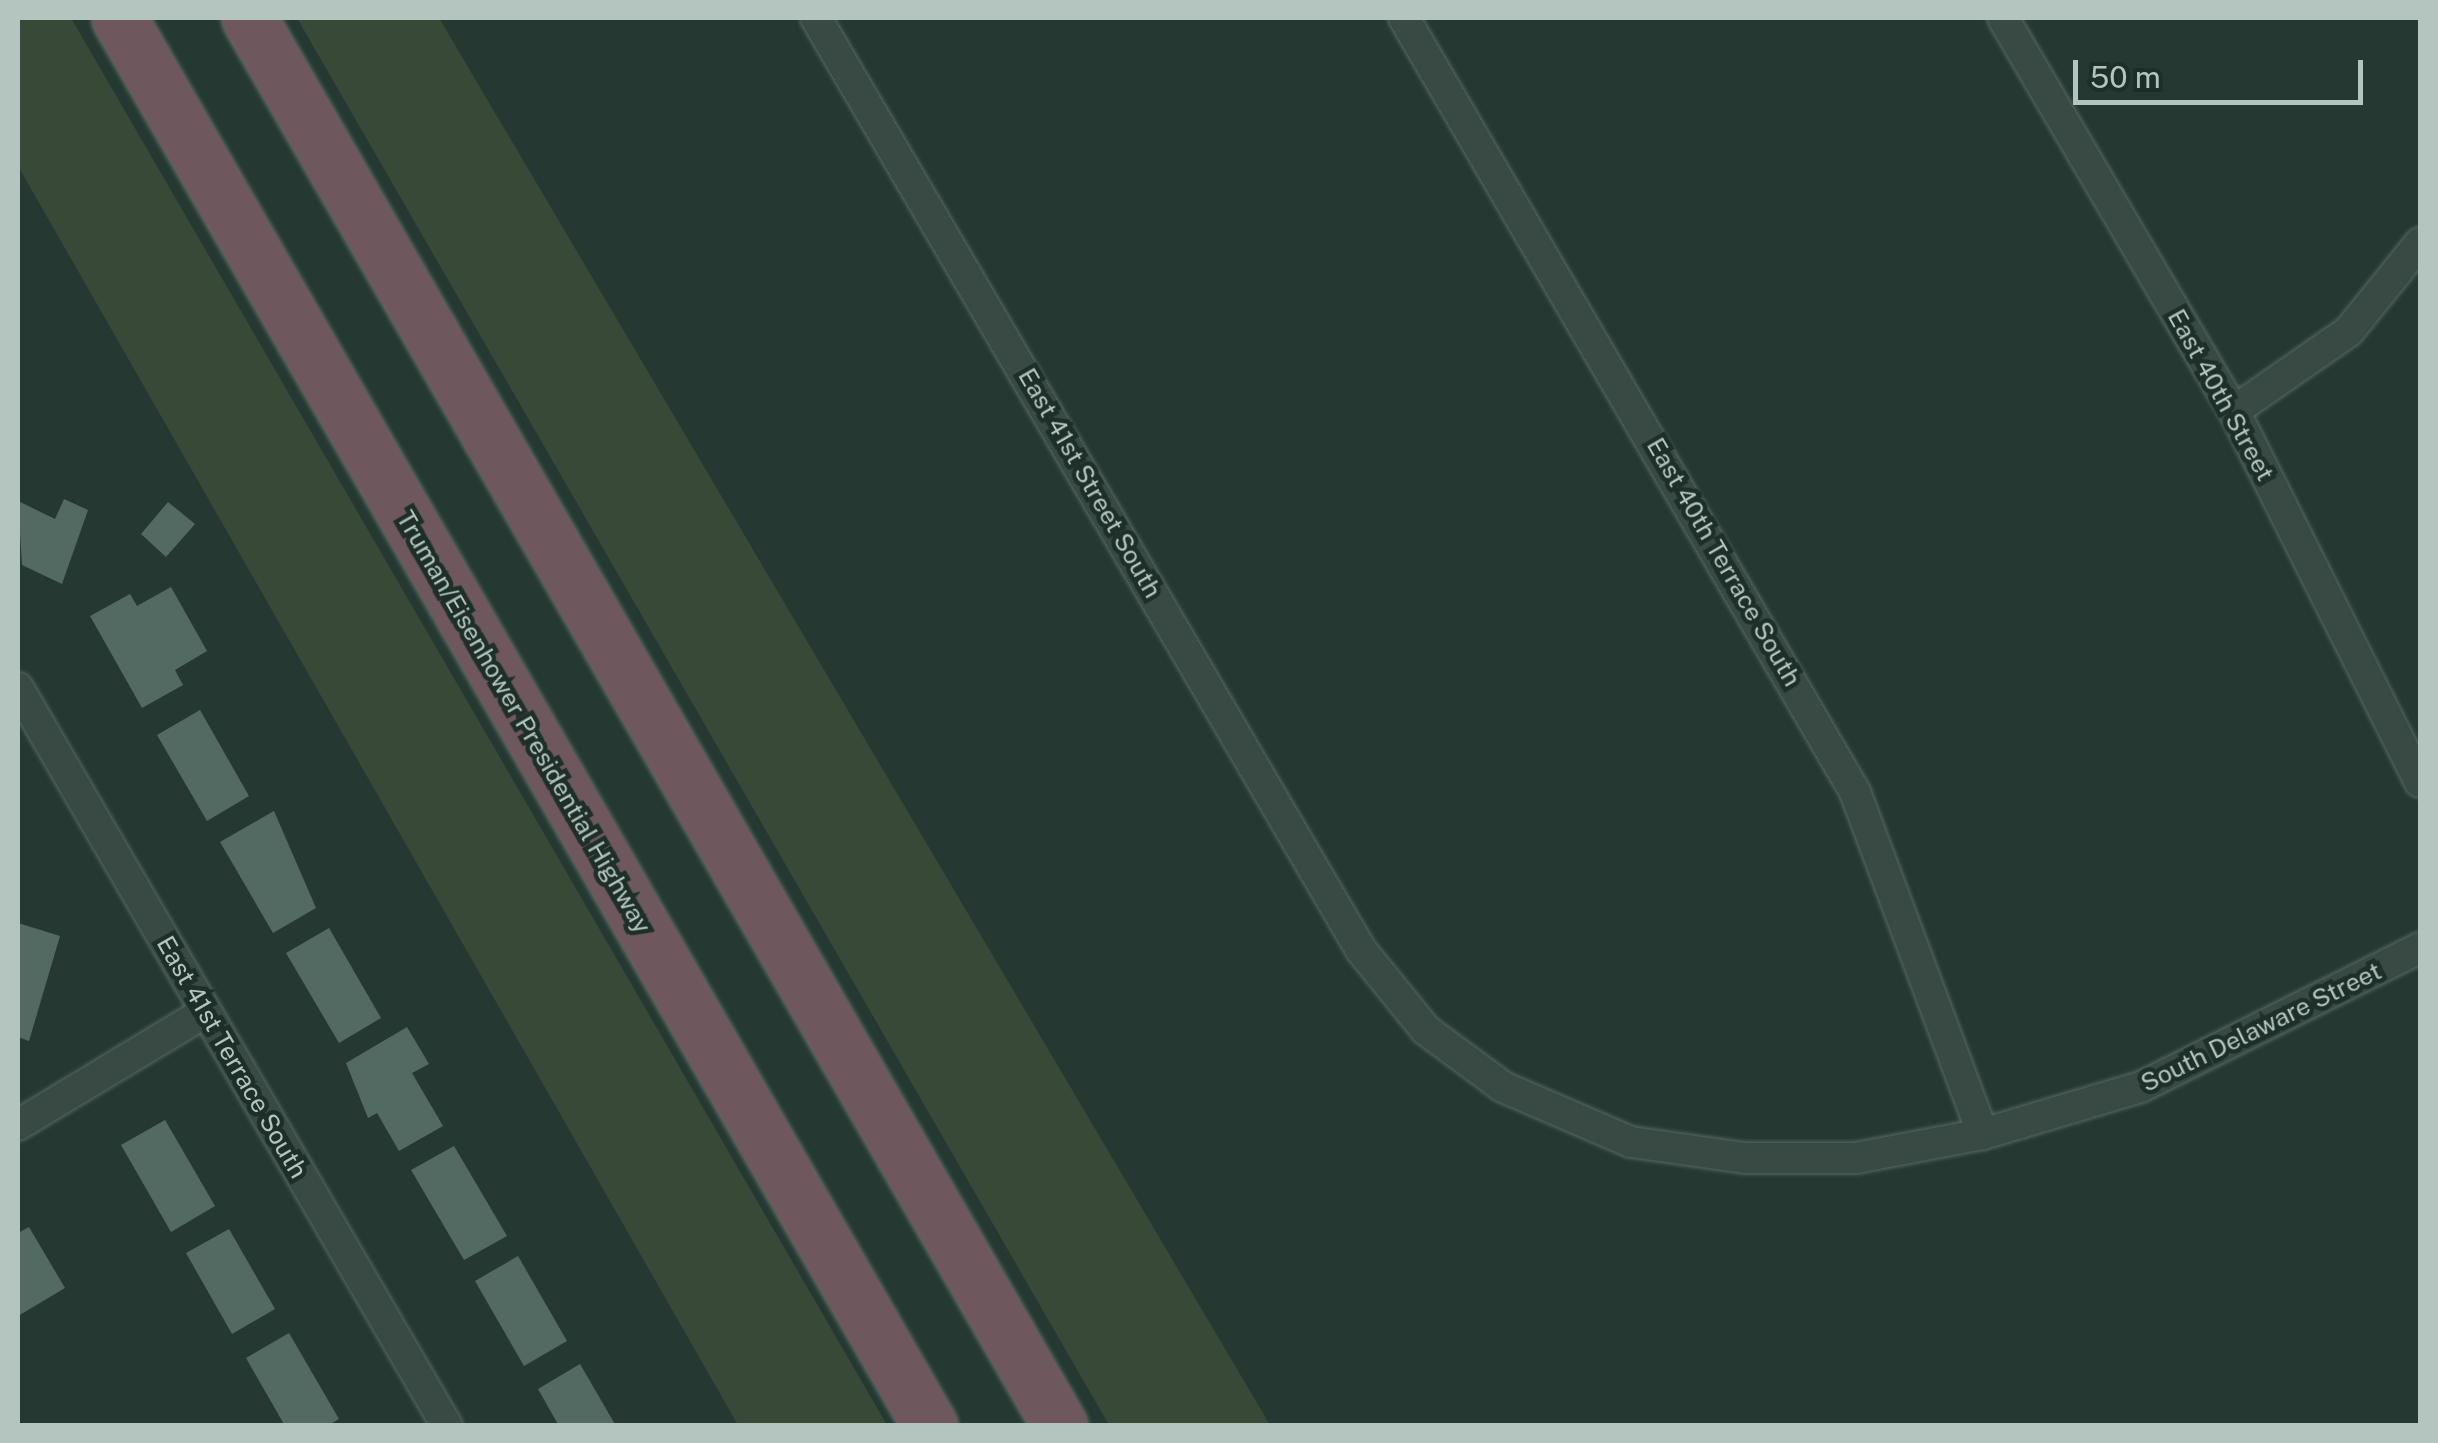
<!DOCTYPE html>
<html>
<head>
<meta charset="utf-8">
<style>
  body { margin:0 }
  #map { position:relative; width:2438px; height:1443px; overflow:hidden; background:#253932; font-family:"Public Sans",sans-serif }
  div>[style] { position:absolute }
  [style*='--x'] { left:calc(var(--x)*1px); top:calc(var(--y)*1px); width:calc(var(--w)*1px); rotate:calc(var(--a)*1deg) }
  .green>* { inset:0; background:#384a37 }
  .building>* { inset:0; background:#536a62 }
  .roads { filter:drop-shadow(0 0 2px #576862) drop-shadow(0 0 2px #576862) }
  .minor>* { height:30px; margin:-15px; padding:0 15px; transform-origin:15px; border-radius:15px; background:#394a44 }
  .motorway>* { height:55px; margin:-27.5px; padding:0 27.5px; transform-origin:27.5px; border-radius:27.5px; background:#6f575e }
  span { translate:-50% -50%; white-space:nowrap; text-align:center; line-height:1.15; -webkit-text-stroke:9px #1e2f29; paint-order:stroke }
  .street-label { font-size:25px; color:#b4c5c0 }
  .frame { position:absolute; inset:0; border:20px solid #b4c5c0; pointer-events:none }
  .scale { position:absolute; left:2073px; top:60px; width:290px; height:45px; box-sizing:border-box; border:5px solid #b4c5c0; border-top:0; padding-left:12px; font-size:30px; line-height:35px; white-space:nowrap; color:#b4c5c0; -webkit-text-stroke:8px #1e2f29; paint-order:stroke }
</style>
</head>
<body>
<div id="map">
  <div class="green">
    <div style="clip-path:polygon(18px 18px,71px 18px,887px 1425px,738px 1425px,18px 166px)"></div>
    <div style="clip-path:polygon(297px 18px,439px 18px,1270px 1425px,1109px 1425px)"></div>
  </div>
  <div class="building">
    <div style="clip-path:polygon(64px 499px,88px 510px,62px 584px,22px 565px,18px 501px,55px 519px)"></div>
    <div style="clip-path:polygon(168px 502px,195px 524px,166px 557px,141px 534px)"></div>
    <div style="clip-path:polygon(171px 587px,207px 651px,175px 670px,183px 685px,142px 708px,90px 616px,130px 594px,137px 606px)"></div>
    <div style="clip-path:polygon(200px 710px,249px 796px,207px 821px,157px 735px)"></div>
    <div style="clip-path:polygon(274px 811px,316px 908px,273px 933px,220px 842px)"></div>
    <div style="clip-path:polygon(18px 923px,60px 936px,29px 1041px,18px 1037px)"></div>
    <div style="clip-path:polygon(329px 928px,381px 1018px,339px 1043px,286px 953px)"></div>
    <div style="clip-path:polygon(407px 1027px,429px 1064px,412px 1073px,443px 1126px,399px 1151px,377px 1113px,368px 1118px,346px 1063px)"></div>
    <div style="clip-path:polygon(165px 1120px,215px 1206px,171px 1232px,121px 1145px)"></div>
    <div style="clip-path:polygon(454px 1146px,507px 1236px,464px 1260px,411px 1170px)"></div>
    <div style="clip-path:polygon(29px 1227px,65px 1288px,18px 1316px,18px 1233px)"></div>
    <div style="clip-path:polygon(229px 1229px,275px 1309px,232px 1334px,186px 1253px)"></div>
    <div style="clip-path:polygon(518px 1256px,567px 1341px,524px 1366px,475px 1281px)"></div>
    <div style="clip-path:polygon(289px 1333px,339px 1419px,327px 1426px,285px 1426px,246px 1358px)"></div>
    <div style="clip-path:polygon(580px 1364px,616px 1426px,559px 1426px,538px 1389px)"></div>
  </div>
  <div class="roads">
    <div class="minor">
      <div style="--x:816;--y:18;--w:1080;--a:59.68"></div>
      <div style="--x:1361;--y:950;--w:103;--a:50.9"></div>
      <div style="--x:1426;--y:1030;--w:96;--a:36.5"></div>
      <div style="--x:1503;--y:1087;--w:139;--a:23.3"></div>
      <div style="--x:1631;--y:1142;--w:115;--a:8"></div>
      <div style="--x:1745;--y:1158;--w:111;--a:0"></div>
      <div style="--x:1856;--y:1158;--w:129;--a:-10.7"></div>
      <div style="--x:1983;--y:1134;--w:165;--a:-16.6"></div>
      <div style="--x:2141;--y:1087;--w:312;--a:-26.5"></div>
      <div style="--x:1404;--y:18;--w:896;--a:59.77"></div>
      <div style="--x:1855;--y:792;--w:365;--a:69.5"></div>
      <div style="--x:2003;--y:18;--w:456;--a:59.6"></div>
      <div style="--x:2234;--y:411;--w:415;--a:63.4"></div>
      <div style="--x:2234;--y:411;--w:140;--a:-34.8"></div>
      <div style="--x:2349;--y:331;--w:113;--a:-51.1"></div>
      <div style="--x:18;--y:688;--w:854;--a:59.83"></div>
      <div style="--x:18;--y:1125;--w:218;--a:-31.1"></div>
    </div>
    <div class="motorway">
      <div style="--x:119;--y:18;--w:1625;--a:60.06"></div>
      <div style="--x:249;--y:18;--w:1625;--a:60.06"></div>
    </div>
  </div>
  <div class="street-label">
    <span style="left:2221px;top:395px;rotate:61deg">East 40th Street</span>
    <span style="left:1090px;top:483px;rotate:60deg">East 41st Street South</span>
    <span style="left:1724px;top:562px;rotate:60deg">East 40th Terrace South</span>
    <span style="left:524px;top:722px;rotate:60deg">Truman/Eisenhower Presidential Highway</span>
    <span style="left:2261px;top:1027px;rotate:-26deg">South Delaware Street</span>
    <span style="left:232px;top:1057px;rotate:60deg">East 41st Terrace South</span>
  </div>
  <div class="frame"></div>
  <div class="scale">50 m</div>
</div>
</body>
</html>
